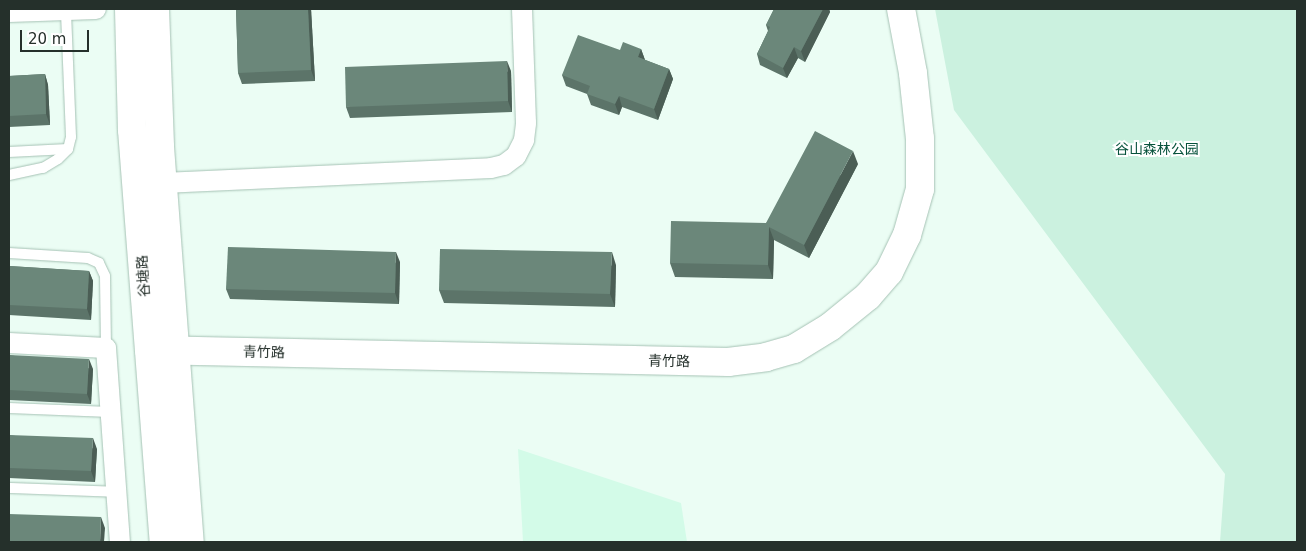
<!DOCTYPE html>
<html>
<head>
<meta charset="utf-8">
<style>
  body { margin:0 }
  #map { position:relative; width:1306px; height:551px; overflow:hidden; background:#ebfdf4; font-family:"DejaVu Sans","Noto Sans SC",sans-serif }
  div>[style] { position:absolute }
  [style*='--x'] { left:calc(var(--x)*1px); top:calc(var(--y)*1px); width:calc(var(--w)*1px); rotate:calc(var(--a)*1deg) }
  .built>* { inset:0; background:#d3fbe8 }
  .green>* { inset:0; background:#cbf1df }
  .roads { filter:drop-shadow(0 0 1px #a5c2b4) drop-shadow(0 0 1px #a5c2b4) }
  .lane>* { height:10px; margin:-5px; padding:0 5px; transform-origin:5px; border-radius:5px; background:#fff }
  .street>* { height:20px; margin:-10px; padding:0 10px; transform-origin:10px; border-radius:10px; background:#fff }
  .secondary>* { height:28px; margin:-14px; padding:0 14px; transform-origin:14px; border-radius:14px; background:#fff }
  .wall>* { inset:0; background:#5c7469 }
  .shaded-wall>* { inset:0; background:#4b5e55 }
  .building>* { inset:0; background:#6b877a }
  span { translate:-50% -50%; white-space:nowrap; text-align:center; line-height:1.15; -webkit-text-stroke:4px #fff; paint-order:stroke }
  .park-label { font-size:14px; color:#06523b }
  .street-label { font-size:14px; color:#25302b }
  .frame { position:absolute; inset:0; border:10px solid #25302b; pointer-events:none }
  .scale { position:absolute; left:20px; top:30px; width:69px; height:22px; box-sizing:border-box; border:2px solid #25302b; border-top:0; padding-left:6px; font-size:15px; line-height:18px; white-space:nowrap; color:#25302b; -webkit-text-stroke:4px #fff; paint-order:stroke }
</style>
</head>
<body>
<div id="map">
  <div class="built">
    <div style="clip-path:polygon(518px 449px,681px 503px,687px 542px,523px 542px)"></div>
  </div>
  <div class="green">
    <div style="clip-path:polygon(935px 9px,1297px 9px,1297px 542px,1220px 542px,1225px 474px,954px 110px)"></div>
  </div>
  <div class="roads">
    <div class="lane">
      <div style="--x:9;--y:152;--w:59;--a:-2.9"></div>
      <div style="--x:9;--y:175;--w:35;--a:-12"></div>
      <div style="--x:43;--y:168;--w:17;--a:-31"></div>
      <div style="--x:58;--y:159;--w:14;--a:-45"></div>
      <div style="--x:68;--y:149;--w:12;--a:-76"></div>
      <div style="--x:71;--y:137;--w:127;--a:-92.3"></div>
      <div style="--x:9;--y:253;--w:79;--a:3.6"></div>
      <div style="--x:88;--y:258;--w:12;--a:24"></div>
      <div style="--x:99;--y:263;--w:14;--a:65"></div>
      <div style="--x:105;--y:276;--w:72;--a:89.2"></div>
      <div style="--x:9;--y:408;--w:101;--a:2.3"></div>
      <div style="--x:9;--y:488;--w:107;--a:2.1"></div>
    </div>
    <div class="street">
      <div style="--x:9;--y:12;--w:87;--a:-2"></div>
      <div style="--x:163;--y:183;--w:328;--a:-2.6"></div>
      <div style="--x:491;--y:168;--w:13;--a:-13"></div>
      <div style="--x:504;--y:165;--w:15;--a:-37"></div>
      <div style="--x:516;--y:156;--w:18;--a:-63"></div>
      <div style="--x:524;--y:140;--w:17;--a:-83"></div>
      <div style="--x:526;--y:123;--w:114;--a:-92"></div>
      <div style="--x:9;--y:343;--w:97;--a:3"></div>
      <div style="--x:106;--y:348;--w:195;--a:85.9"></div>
    </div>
    <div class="secondary">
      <div style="--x:129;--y:9;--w:121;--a:88.6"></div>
      <div style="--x:132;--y:130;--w:413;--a:85.6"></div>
      <div style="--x:155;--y:9;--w:138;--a:87.9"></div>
      <div style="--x:160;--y:147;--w:396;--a:85.7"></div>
      <div style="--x:149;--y:350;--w:579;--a:1.19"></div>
      <div style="--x:728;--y:362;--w:38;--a:-7"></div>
      <div style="--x:766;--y:357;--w:29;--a:-16"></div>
      <div style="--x:794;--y:349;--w:42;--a:-31.4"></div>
      <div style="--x:830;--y:327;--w:49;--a:-39.2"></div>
      <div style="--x:868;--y:296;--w:32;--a:-49"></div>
      <div style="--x:889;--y:272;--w:41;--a:-64.1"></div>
      <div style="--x:907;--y:235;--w:48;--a:-74.2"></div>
      <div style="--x:920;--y:189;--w:50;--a:-90"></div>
      <div style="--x:920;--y:139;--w:66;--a:-96.1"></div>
      <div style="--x:913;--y:73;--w:65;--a:-100.6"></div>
    </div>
  </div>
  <div class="wall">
    <div style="clip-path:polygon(236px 9px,311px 9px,315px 81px,242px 84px,238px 73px)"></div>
    <div style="clip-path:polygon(774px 9px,829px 9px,830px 12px,805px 62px,798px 58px,787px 78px,760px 65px,757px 54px,768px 31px,766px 25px)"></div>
    <div style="clip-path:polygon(641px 49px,645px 60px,669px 69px,673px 79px,658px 120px,622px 107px,619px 115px,591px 105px,587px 94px,566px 86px,562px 75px,620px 50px)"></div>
    <div style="clip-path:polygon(511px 71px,512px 112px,350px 118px,346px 107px)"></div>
    <div style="clip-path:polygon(45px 74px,48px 85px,50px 125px,9px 127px,9px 76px)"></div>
    <div style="clip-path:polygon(858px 164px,809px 258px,774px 240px,773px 279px,675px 277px,670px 263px,766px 223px)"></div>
    <div style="clip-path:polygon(400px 262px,399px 304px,230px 299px,226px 289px)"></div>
    <div style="clip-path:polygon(616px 265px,615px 307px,444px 303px,439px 290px)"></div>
    <div style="clip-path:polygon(9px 266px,89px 271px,93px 281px,91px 320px,9px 315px)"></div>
    <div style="clip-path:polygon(9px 355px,93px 369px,91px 404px,9px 400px)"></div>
    <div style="clip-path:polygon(9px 435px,97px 449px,95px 482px,9px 478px)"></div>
  </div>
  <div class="shaded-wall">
    <div style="clip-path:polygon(308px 9px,311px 9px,315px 81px,311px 70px)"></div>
    <div style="clip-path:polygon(823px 9px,829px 9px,830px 12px,805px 62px,801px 51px)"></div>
    <div style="clip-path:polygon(794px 47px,798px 58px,787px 78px,783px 68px)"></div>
    <div style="clip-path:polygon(641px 49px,645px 60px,638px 57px)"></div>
    <div style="clip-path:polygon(507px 61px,511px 71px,512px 112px,508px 101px)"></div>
    <div style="clip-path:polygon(669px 69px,673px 79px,658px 120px,654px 109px)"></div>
    <div style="clip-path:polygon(45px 74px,48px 85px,50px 125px,46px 114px)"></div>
    <div style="clip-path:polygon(619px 96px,622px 107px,619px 115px,615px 104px)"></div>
    <div style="clip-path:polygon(853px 151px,858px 164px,809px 258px,804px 245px)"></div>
    <div style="clip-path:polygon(769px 227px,774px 240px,773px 279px,768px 265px)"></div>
    <div style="clip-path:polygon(396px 252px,400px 262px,399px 304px,395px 293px)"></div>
    <div style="clip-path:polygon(612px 252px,616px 265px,615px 307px,610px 294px)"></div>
    <div style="clip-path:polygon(89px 271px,93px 281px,91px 320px,87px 309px)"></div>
    <div style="clip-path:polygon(89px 359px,93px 369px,91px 404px,87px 394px)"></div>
    <div style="clip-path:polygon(93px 438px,97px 449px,95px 482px,91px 471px)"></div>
    <div style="clip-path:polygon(101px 517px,105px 528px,104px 542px,100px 542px)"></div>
  </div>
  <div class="building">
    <div style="clip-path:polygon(236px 9px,308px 9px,311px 70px,238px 73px)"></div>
    <div style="clip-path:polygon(774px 9px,823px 9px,801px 51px,794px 47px,783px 68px,757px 54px,770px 27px,766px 25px)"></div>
    <div style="clip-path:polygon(578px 35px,620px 50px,623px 42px,641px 49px,638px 57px,669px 69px,654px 109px,619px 96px,615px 104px,587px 94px,590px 86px,562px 75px)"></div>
    <div style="clip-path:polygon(507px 61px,508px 101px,346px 107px,345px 67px)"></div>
    <div style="clip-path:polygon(45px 74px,46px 114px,9px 116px,9px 76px)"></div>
    <div style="clip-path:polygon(815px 131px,853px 151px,804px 245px,769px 227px,768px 265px,670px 263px,671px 221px,766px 223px)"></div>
    <div style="clip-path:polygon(228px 247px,396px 252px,395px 293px,226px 289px)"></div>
    <div style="clip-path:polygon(440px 249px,612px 252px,610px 294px,439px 290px)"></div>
    <div style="clip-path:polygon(9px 266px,89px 271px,87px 309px,9px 305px)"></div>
    <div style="clip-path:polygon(9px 355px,89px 359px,87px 394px,9px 390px)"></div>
    <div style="clip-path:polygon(9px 435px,93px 438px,91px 471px,9px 468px)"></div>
    <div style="clip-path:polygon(9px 514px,101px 517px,100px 542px,9px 542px)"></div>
  </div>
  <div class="park-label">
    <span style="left:1157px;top:149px">谷山森林公园</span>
  </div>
  <div class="street-label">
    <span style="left:143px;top:276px;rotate:-94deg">谷塘路</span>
    <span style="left:264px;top:352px;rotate:1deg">青竹路</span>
    <span style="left:669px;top:361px;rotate:1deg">青竹路</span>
  </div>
  <div class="frame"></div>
  <div class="scale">20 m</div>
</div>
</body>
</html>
